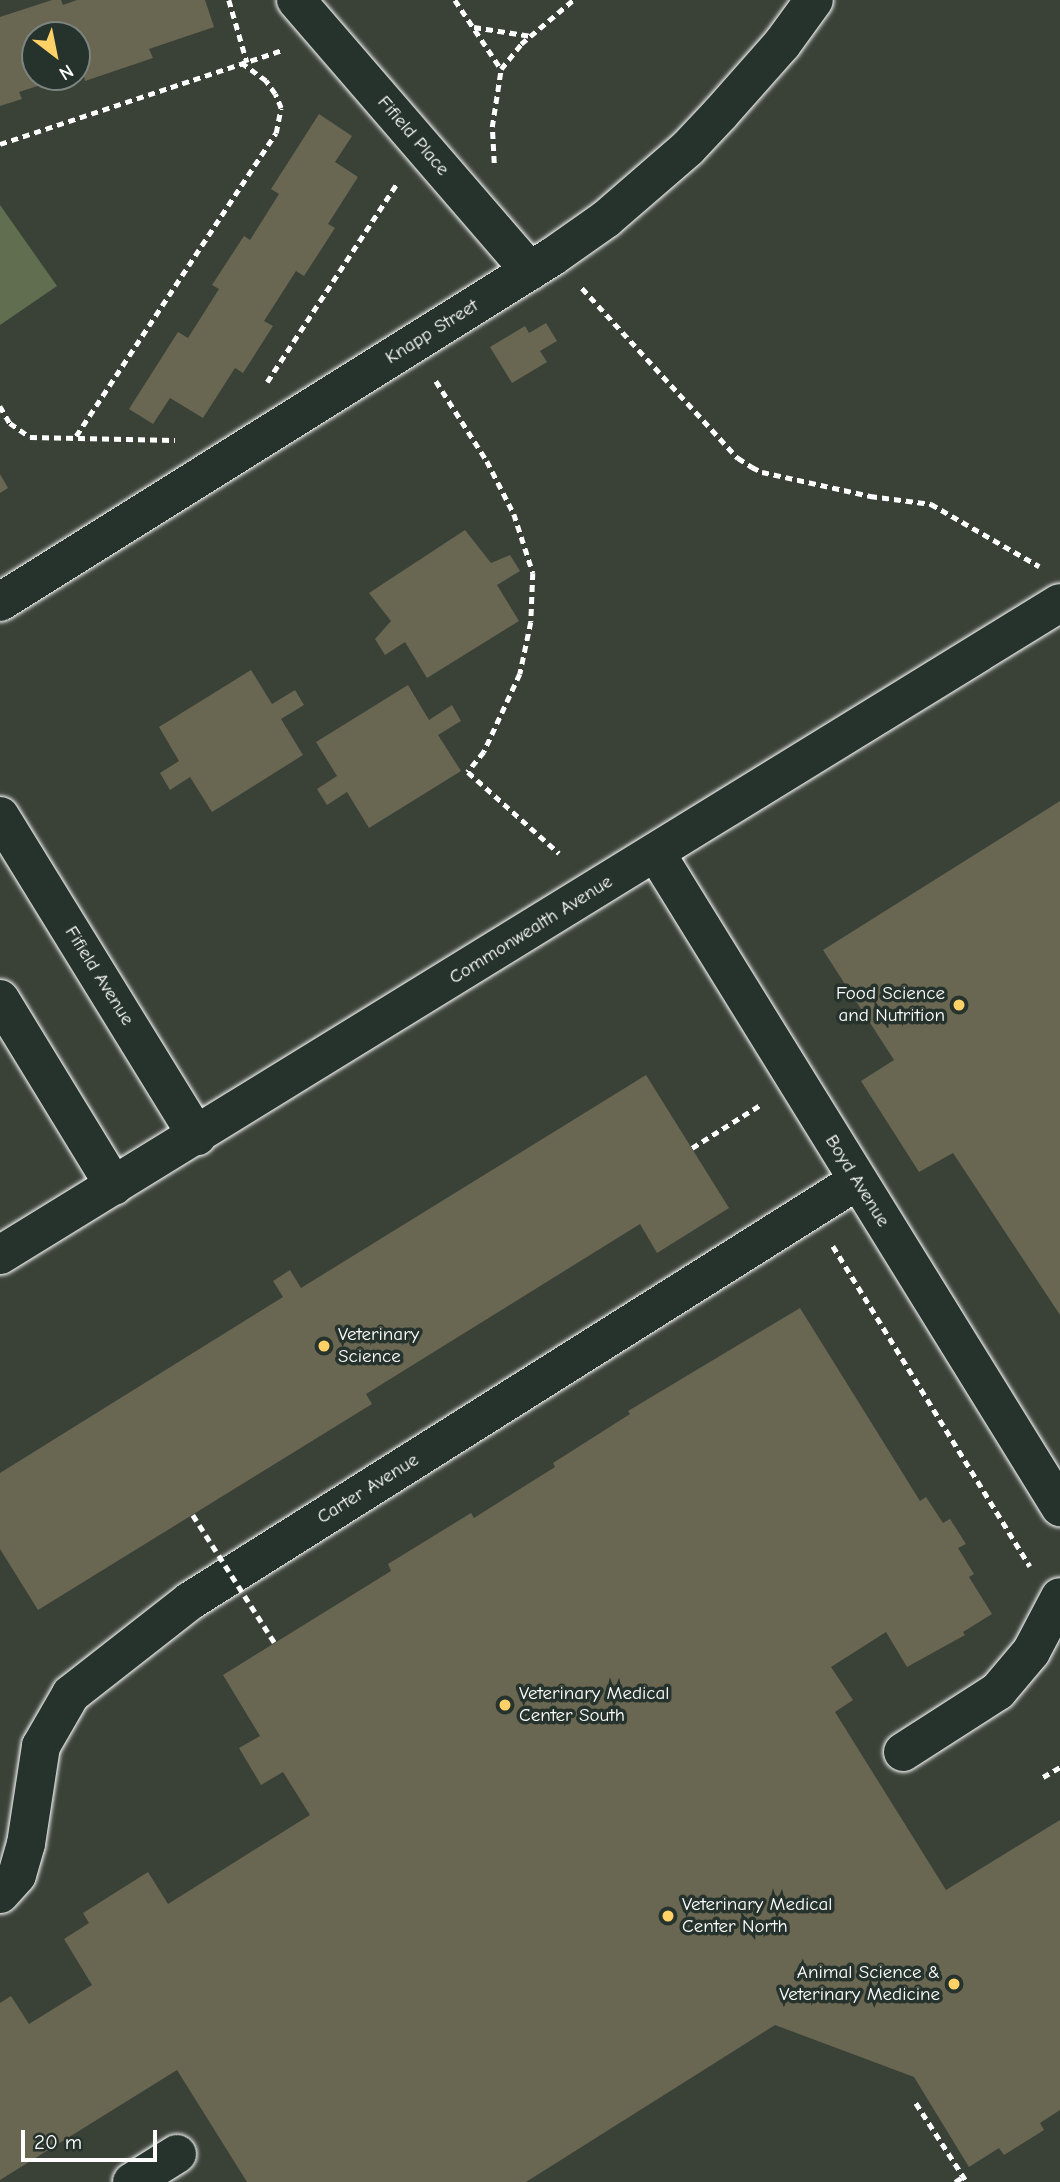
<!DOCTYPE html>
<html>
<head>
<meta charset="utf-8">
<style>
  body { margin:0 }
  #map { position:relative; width:1060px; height:2182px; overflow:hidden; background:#26332d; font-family:"Comic Neue",sans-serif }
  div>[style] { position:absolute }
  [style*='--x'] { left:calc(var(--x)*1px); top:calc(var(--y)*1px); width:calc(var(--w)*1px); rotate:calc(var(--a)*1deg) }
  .built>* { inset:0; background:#3a4238 }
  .green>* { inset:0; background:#616f50 }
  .building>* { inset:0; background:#696652 }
  .path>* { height:4.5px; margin-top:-2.25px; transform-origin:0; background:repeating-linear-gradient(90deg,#fff 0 7px,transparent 0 12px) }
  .roads { filter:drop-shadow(0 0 2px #fff) drop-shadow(0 0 2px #fff) }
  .minor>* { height:38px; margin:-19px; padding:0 19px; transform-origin:19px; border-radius:19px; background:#26332d }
  .path-bridge>* { height:4.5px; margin-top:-2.25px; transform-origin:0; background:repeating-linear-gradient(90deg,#fff 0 7px,transparent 0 12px) }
  .dots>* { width:19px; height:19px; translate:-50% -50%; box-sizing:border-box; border:4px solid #26332d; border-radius:50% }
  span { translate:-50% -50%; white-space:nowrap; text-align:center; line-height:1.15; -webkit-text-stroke:7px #26332d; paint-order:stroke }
  .street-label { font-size:19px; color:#fff }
  .poi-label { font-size:19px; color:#fff }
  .right { translate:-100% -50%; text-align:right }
  .left { translate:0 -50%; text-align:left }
  .north { position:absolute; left:21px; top:21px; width:70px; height:70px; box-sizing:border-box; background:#26332d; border:2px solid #7d8581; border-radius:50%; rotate:148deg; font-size:19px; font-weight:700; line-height:28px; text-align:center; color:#fff }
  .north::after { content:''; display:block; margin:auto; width:24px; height:32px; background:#ffd166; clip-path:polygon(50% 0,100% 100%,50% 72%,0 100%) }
  .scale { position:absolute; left:21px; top:2130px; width:136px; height:32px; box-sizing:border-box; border:4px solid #fff; border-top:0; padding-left:9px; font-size:21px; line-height:24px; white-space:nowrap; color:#fff; -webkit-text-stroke:5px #26332d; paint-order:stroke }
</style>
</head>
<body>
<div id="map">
  <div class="built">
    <div style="clip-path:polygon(evenodd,0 0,1060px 0,1060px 2182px,0 2182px,0 0,35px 35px,77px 35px,77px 77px,35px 77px,35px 35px)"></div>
  </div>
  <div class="green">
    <div style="clip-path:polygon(0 205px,57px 286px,0 325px)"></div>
  </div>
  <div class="building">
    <div style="clip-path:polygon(52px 0,61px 0,63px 5px,77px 0,205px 0,214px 27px,149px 49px,153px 58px,85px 81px,83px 71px,77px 73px,77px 35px,35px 35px,35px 77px,62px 78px,19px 92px,22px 99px,0 106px,0 17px)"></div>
    <div style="clip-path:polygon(319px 114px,352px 136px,335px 162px,358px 177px,328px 224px,335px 228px,304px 276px,296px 271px,264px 321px,273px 326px,243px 373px,235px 368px,203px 418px,170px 398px,153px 424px,129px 409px,178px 332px,188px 338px,219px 289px,212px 285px,244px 236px,250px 240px,279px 194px,271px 189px)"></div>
    <div style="clip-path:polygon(546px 323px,557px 341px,540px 351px,547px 362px,512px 383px,490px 347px,525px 326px,529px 333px)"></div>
    <div style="clip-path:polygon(0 474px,8px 488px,0 493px)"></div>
    <div style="clip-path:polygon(465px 530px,491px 563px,510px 555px,520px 571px,497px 585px,519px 621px,427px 678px,405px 642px,385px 655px,375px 639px,391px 621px,369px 593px)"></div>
    <div style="clip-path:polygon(251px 670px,272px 704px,295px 690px,304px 705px,281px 719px,303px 755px,212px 812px,190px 777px,170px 790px,160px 773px,179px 761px,159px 727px)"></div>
    <div style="clip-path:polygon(408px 685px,429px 720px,452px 705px,461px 721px,438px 735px,461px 771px,369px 828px,347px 792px,327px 805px,317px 789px,337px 776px,316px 742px)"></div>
    <div style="clip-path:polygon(1060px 801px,1060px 1315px,953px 1153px,919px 1172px,861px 1081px,894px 1060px,823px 950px)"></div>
    <div style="clip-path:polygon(646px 1075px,729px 1208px,657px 1253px,640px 1224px,366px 1394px,372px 1404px,38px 1610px,0 1549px,0 1473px,283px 1297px,273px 1281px,290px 1270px,301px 1288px)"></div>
    <div style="clip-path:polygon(800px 1308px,920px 1501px,926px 1497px,943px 1523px,950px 1519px,966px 1544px,958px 1548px,974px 1574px,969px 1577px,992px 1614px,963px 1632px,965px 1635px,907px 1667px,886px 1632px,831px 1667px,853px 1700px,835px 1712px,946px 1890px,1060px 1820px,1060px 2110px,1040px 2123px,1044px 2130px,1004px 2155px,999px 2148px,969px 2167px,914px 2077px,775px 2025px,526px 2182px,247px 2182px,177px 2070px,0 2180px,0 2003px,11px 1996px,29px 2024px,92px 1985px,64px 1939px,89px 1923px,83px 1913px,148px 1872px,168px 1904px,310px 1815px,283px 1772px,261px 1785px,239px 1748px,260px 1736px,223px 1675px,391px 1571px,388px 1564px,471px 1513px,474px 1518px,555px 1467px,553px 1463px,630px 1414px,628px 1411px)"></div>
  </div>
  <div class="path">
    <div style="--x:229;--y:0;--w:65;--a:73.8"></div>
    <div style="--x:455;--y:0;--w:83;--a:56.3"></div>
    <div style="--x:474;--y:27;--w:58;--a:9"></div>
    <div style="--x:0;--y:144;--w:297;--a:-18.4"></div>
    <div style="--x:494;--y:163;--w:36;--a:-93"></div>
    <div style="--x:492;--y:127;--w:59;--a:-81.2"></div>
    <div style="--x:501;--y:69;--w:32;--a:-51"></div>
    <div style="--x:521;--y:44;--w:68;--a:-40.2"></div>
    <div style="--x:582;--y:288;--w:231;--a:47.5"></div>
    <div style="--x:738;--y:458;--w:17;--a:33"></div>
    <div style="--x:752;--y:467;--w:11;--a:27"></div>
    <div style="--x:762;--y:472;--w:111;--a:12.5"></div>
    <div style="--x:870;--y:496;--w:62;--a:7.5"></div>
    <div style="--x:931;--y:504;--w:125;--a:29.9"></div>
    <div style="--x:436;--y:381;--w:95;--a:57.5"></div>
    <div style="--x:487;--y:461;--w:59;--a:63"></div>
    <div style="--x:514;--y:514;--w:62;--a:72.1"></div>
    <div style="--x:533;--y:573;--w:49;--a:92.3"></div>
    <div style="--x:531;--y:622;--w:53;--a:101.9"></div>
    <div style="--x:520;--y:674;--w:86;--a:114.8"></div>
    <div style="--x:484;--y:752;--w:26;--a:129"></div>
    <div style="--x:468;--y:772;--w:122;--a:41.7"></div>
    <div style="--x:267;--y:382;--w:239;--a:-56.8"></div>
    <div style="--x:0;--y:406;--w:20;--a:60"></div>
    <div style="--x:10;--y:423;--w:24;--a:35"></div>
    <div style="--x:30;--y:437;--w:145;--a:1.2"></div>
    <div style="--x:76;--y:436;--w:363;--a:-56.6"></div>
    <div style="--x:276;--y:133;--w:25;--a:-79"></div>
    <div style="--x:281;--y:108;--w:15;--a:-113"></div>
    <div style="--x:275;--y:94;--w:16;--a:-125"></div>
    <div style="--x:266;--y:81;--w:31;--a:-144"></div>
    <div style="--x:692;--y:1148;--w:83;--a:-32.2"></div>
    <div style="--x:833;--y:1246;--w:376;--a:58.4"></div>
    <div style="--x:1043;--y:1777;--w:20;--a:-30"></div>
    <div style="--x:916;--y:2103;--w:94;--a:57.2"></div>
    <div style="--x:955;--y:2182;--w:11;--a:-34"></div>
  </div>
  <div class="roads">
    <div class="minor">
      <div style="--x:296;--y:0;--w:358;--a:49.2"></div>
      <div style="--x:0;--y:602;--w:651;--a:-32.01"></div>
      <div style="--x:552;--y:257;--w:66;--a:-35.1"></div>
      <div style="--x:606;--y:219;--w:108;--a:-40.9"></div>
      <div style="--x:688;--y:148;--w:47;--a:-46.7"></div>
      <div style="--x:720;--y:114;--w:94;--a:-48.5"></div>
      <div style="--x:782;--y:44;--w:54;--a:-54"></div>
      <div style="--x:0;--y:816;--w:376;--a:58.4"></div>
      <div style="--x:656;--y:853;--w:769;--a:58.29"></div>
      <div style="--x:0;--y:999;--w:219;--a:58.6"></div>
      <div style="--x:0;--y:1255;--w:1244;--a:-31.6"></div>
      <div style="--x:903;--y:1752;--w:113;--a:-32.7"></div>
      <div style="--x:998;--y:1691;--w:51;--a:-49.8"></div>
      <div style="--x:1031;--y:1652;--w:62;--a:-62.2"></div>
      <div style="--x:0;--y:1894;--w:25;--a:-48"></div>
      <div style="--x:17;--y:1875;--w:32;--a:-74"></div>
      <div style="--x:26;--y:1844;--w:99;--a:-81.3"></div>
      <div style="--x:41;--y:1746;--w:60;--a:-60"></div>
      <div style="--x:71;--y:1694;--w:151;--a:-38"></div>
      <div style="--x:190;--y:1601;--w:788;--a:-32.2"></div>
      <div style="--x:132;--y:2182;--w:53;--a:-31.9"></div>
    </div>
  </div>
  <div class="path-bridge">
    <div style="--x:193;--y:1515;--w:152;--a:57.4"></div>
  </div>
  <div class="dots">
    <div style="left:959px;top:1005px;background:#ffd166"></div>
    <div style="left:324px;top:1346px;background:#ffd166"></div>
    <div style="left:505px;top:1705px;background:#ffd166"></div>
    <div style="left:668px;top:1916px;background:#ffd166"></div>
    <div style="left:954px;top:1984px;background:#ffd166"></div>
  </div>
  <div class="street-label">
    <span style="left:413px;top:136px;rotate:49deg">Fifield Place</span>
    <span style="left:432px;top:332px;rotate:-32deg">Knapp Street</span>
    <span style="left:531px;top:930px;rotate:-32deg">Commonwealth Avenue</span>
    <span style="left:99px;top:976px;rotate:58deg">Fifield Avenue</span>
    <span style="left:857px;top:1181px;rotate:58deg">Boyd Avenue</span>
    <span style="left:368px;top:1489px;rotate:-32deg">Carter Avenue</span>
  </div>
  <div class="poi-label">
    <span class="right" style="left:945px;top:1005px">Food Science<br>and Nutrition</span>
    <span class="left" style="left:338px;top:1346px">Veterinary<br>Science</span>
    <span class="left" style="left:519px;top:1705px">Veterinary Medical<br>Center South</span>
    <span class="left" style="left:682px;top:1916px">Veterinary Medical<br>Center North</span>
    <span class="right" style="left:940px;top:1984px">Animal Science &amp;<br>Veterinary Medicine</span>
  </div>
  <div class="north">N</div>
  <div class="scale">20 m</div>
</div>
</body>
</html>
